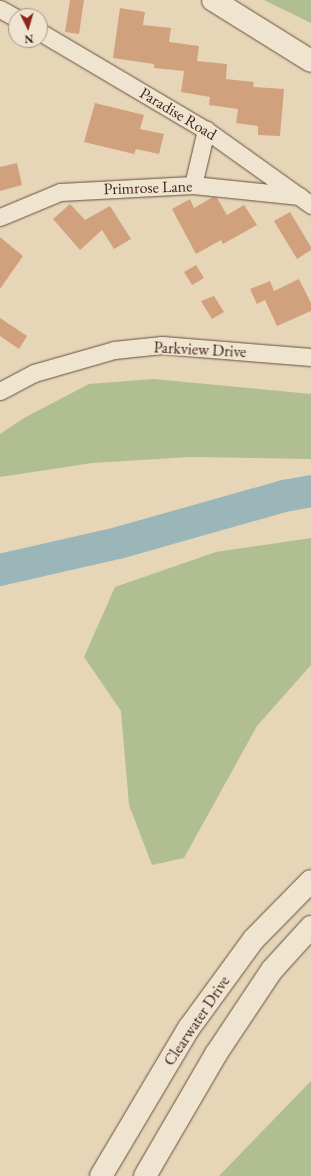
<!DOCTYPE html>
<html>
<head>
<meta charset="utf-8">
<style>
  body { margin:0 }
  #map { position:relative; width:311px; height:1176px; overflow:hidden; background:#e6d5b7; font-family:"EB Garamond",serif }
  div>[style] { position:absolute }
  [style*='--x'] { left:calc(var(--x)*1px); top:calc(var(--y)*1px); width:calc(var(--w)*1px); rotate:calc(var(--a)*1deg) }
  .green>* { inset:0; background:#b0be92 }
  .river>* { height:32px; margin:-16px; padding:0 16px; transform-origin:16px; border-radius:16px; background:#9bb6b9 }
  .building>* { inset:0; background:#d1a17e }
  .roads { filter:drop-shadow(0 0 1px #685040) drop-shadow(0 0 1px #685040) }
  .street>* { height:17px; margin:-8.5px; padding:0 8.5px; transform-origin:8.5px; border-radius:8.5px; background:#efe4d0 }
  .secondary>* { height:22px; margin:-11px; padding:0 11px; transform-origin:11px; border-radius:11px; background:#efe4d0 }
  span { translate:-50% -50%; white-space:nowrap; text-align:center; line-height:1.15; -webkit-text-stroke:3.5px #efe4d0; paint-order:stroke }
  .street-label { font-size:16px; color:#3e2319 }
  .north { position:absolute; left:8px; top:8px; width:40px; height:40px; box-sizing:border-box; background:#efe4d0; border:1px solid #a89787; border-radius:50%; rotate:175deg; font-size:11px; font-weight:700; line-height:16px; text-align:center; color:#3e2319 }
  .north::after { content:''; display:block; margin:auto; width:14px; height:18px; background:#8f2418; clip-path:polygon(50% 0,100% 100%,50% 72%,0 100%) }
</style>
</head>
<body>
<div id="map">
  <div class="green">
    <div style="clip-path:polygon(264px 0,311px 0,311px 23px)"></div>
    <div style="clip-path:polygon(154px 379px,311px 394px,311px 459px,190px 457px,92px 463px,0 477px,0 434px,24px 418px,89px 384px)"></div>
    <div style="clip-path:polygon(311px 538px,311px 665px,257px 726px,184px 858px,152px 865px,129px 805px,121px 711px,84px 657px,115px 587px,216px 552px)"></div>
    <div style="clip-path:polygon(311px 1081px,311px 1176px,219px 1176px)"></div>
  </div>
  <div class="river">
    <div style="--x:0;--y:570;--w:121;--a:-12.9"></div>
    <div style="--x:118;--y:543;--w:173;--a:-15.8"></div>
    <div style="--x:284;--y:496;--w:27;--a:-10"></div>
  </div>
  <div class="building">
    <div style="clip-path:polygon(70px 0,84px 0,79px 34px,65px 32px)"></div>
    <div style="clip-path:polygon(120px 8px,145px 12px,143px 25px,171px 28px,169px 42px,199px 46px,197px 61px,227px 64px,226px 79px,254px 82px,253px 87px,284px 89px,280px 136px,258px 135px,258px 126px,236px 123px,238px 109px,209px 105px,210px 97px,181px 92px,184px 71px,154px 68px,154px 64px,113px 58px)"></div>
    <div style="clip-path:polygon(95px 103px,144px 115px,140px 129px,164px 134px,159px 154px,136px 149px,134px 154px,84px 142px)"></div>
    <div style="clip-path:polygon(17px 163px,22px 185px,0 191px,0 167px)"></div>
    <div style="clip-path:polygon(213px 197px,217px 198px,227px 215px,244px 205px,257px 225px,223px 244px,221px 240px,196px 254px,172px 209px,190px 199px,194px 208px)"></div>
    <div style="clip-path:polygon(70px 204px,85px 220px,110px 206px,131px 239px,114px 249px,102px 230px,80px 250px,53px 219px)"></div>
    <div style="clip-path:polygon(290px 212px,311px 247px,311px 250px,297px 259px,274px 221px)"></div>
    <div style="clip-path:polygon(0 237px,23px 256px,0 289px)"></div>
    <div style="clip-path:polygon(196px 265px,204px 278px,192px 285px,184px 272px)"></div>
    <div style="clip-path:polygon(299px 279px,311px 303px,311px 311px,277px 326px,265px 300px,257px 304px,250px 289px,270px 281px,274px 291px)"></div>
    <div style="clip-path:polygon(214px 296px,224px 312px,212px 319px,201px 301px)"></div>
    <div style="clip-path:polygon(0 318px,27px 336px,19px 349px,0 336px)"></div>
  </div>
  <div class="roads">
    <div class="street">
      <div style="--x:0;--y:9;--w:18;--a:29"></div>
      <div style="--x:40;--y:32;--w:193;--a:30.6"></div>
      <div style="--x:206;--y:130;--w:129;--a:35.5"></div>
      <div style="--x:193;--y:185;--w:57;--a:-76.7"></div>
      <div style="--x:0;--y:217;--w:65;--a:-22.6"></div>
      <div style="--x:60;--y:192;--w:133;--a:-3"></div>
      <div style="--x:193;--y:185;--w:107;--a:5.9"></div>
      <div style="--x:0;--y:391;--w:38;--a:-28"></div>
      <div style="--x:34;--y:373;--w:83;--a:-16"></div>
      <div style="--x:114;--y:350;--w:48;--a:-5.9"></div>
      <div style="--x:162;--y:345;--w:149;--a:4.6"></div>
    </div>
    <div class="secondary">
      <div style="--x:213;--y:0;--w:115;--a:31.9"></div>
      <div style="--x:101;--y:1176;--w:172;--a:-59.3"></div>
      <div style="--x:189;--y:1028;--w:110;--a:-53.9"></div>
      <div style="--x:254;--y:939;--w:81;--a:-45.5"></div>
      <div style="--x:145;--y:1176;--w:141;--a:-59.8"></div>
      <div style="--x:216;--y:1054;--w:101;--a:-56.3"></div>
      <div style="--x:272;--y:970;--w:58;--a:-47.8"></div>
    </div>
  </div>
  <div class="street-label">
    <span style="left:178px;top:114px;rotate:31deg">Paradise Road</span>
    <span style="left:148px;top:188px;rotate:-2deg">Primrose Lane</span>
    <span style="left:200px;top:350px;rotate:3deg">Parkview Drive</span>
    <span style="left:197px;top:1021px;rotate:-56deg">Clearwater Drive</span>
  </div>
  <div class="north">N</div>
</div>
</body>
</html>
